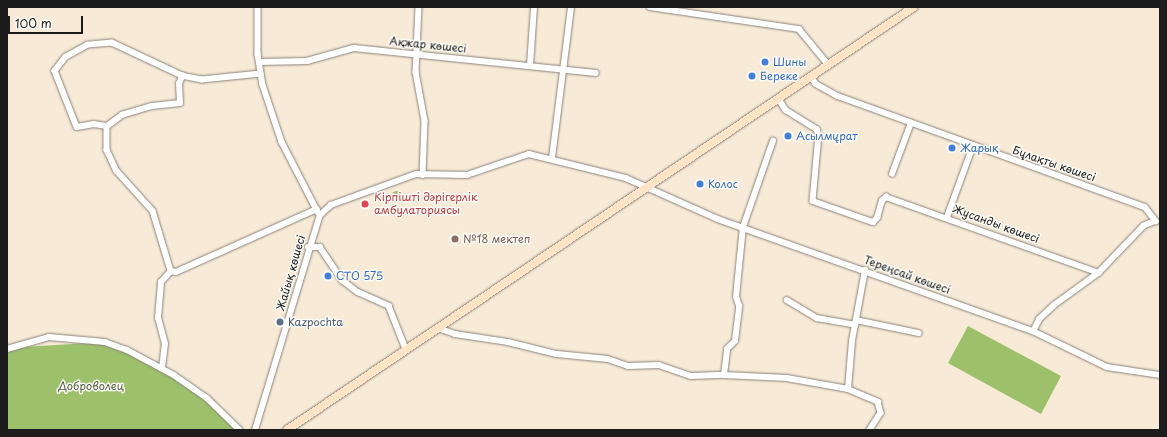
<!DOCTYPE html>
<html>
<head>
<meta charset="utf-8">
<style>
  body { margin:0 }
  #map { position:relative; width:1167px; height:437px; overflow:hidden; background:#f7ead7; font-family:"Playpen Sans",sans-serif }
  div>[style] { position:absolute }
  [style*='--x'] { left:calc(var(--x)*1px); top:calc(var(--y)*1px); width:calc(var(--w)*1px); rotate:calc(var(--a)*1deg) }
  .green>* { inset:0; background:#9dc16b }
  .round { border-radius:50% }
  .roads { filter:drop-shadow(0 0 1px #8a837a) drop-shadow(0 0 1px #8a837a) }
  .minor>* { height:5.5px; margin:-2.75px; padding:0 2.75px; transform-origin:2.75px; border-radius:2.75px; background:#fff }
  .secondary>* { height:8px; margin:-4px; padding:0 4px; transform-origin:4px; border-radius:4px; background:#ffe4c6 }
  .dots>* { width:11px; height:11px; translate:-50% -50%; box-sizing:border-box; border:2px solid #fdfcf7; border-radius:50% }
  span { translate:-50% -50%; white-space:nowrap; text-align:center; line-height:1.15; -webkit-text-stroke:3px #fdfcf7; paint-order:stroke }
  .street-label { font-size:11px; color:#1c1c1c }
  .shop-label { font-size:11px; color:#366cbe }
  .left { translate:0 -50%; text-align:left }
  .health-label { font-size:11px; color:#be3a42 }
  .education-label { font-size:11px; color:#785e54 }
  .service-label { font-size:11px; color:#4e5e75 }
  .park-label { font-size:11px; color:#505e3c }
  .frame { position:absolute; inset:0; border:8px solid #1c1c1c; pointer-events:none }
  .scale { position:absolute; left:8px; top:16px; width:75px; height:18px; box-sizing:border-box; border:2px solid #1c1c1c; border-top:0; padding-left:5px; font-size:12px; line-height:14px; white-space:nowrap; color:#1c1c1c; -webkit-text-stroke:3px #fdfcf7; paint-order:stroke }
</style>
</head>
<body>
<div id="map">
  <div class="green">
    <div class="round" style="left:391.5px;top:190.5px;width:9px;height:9px"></div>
    <div style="clip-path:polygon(968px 326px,1061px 376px,1041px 414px,948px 363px)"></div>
    <div style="clip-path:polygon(105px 342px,174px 375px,221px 410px,240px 430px,7px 430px,7px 348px)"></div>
  </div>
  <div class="roads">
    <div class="minor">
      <div style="--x:258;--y:7;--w:47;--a:90"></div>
      <div style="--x:258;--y:54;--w:31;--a:81"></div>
      <div style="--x:263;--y:85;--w:60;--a:71.6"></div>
      <div style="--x:282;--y:142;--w:79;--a:62.8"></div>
      <div style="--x:419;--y:7;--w:65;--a:92.6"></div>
      <div style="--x:416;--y:72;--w:50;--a:79.6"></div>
      <div style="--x:425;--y:121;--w:54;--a:92.1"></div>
      <div style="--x:650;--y:7;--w:151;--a:8.4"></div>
      <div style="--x:799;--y:29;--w:45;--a:50.4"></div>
      <div style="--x:259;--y:62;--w:48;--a:-1.2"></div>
      <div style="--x:307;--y:61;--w:49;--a:-15.5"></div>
      <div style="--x:354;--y:48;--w:243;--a:5.9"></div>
      <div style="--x:530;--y:66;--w:59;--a:-86.1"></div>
      <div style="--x:261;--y:74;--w:59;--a:174.2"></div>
      <div style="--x:202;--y:80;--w:20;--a:-169"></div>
      <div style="--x:182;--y:76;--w:77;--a:-154.8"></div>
      <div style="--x:112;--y:43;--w:24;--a:175"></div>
      <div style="--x:88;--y:45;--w:25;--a:151"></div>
      <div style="--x:66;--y:57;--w:18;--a:128"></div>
      <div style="--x:55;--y:71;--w:60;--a:68.6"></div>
      <div style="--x:77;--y:127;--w:17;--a:-10"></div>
      <div style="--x:94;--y:124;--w:13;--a:9"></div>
      <div style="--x:107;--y:126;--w:24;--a:90"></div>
      <div style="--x:107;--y:150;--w:23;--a:65"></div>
      <div style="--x:117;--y:171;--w:54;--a:48"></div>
      <div style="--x:153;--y:211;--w:63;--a:73.3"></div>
      <div style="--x:171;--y:271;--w:5;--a:11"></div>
      <div style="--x:176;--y:272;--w:154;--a:-24.1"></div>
      <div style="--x:811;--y:76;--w:9;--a:58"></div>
      <div style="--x:816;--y:84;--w:25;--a:29"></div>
      <div style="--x:838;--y:96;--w:326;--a:19.9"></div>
      <div style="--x:1145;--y:207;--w:18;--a:52"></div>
      <div style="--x:1156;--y:221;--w:13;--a:157"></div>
      <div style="--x:1144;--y:226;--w:65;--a:133.8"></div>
      <div style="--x:1099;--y:273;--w:54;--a:144"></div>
      <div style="--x:1055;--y:305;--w:21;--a:137"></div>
      <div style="--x:1040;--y:319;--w:13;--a:117"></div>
      <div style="--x:779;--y:99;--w:13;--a:58"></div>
      <div style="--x:786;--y:110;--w:36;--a:32"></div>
      <div style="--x:817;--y:129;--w:6;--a:72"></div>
      <div style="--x:819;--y:135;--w:66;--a:95.2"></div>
      <div style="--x:813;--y:201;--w:64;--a:19.3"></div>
      <div style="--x:873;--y:222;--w:6;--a:-45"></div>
      <div style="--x:877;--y:218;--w:18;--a:-74"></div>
      <div style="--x:882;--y:201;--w:6;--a:-45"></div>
      <div style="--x:886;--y:197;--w:226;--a:19.6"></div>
      <div style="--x:107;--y:126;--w:19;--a:-36"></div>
      <div style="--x:122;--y:115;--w:31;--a:-17"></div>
      <div style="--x:152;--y:106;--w:28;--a:-6"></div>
      <div style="--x:180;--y:103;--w:19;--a:-93"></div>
      <div style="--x:179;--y:84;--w:9;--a:-69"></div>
      <div style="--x:552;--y:158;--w:152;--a:-82.8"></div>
      <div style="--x:892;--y:174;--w:54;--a:-69.6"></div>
      <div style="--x:947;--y:217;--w:76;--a:-69.9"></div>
      <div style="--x:308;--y:247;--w:12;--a:0"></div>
      <div style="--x:320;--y:247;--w:40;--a:56"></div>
      <div style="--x:342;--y:280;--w:20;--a:37"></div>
      <div style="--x:358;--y:292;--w:34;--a:24"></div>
      <div style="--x:389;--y:306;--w:46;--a:68.4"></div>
      <div style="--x:787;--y:300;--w:35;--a:31"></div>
      <div style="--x:817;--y:318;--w:39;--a:10"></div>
      <div style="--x:856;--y:320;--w:64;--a:11.7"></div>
      <div style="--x:438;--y:328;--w:18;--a:19"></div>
      <div style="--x:455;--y:334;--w:54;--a:8.6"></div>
      <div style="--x:508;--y:342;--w:50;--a:13.8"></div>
      <div style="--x:557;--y:354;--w:51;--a:5.6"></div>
      <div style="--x:608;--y:359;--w:21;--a:19"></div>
      <div style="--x:628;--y:366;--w:31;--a:-2"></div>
      <div style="--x:659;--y:365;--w:34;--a:19"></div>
      <div style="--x:691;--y:376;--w:33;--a:-2"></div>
      <div style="--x:724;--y:375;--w:26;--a:-83"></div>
      <div style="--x:727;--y:349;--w:11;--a:-45"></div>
      <div style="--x:735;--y:341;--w:35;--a:-83"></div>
      <div style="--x:739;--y:306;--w:9;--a:-108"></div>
      <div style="--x:736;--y:297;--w:70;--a:-84.3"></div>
      <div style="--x:743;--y:227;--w:91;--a:-70.8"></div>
      <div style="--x:7;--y:349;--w:44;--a:-15.9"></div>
      <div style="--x:49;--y:337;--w:56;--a:5.1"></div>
      <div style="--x:105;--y:342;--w:23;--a:20"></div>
      <div style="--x:127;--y:350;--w:53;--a:28"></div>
      <div style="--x:174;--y:375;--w:40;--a:34.9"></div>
      <div style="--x:207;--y:398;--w:46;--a:44.1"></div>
      <div style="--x:162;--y:368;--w:24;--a:-83"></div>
      <div style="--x:165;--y:344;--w:27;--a:-105"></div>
      <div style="--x:158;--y:318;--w:22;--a:-85"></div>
      <div style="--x:160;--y:296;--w:14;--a:-86"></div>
      <div style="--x:161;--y:282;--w:15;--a:-48"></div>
      <div style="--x:724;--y:375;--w:63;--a:2.7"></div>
      <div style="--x:787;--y:378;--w:62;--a:10.2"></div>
      <div style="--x:848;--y:389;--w:33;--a:23"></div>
      <div style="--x:878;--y:402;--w:11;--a:75"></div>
      <div style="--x:881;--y:413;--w:20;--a:123"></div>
      <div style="--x:848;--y:389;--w:48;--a:-85.2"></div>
      <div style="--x:852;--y:341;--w:72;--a:-79.6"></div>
      <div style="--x:255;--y:430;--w:225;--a:-73.2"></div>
      <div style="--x:320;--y:215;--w:15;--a:-42"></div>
      <div style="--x:331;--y:205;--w:90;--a:-20"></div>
      <div style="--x:416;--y:174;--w:51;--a:1.1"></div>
      <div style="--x:467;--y:175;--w:65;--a:-18.7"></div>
      <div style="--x:529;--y:154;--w:100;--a:13.9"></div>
      <div style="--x:626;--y:178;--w:101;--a:24"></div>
      <div style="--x:718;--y:219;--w:334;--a:19.6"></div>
      <div style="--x:1033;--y:331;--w:82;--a:25.9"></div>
      <div style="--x:1107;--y:367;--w:54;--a:8.6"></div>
    </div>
    <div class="secondary">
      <div style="--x:287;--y:430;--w:756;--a:-34.01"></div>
    </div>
  </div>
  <div class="dots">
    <div style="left:765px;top:62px;background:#3f7fe0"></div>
    <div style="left:752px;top:76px;background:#3f7fe0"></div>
    <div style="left:788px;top:136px;background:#3f7fe0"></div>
    <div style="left:952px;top:148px;background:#3f7fe0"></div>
    <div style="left:700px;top:184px;background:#3f7fe0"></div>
    <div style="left:365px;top:204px;background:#e0444e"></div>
    <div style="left:455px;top:239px;background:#8d6e63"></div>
    <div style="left:328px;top:276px;background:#3f7fe0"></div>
    <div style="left:280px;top:322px;background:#5c6f8a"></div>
  </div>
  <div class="street-label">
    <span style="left:428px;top:45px;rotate:6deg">Ақжар көшесі</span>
    <span style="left:1054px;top:164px;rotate:19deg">Бұлақты көшесі</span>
    <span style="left:996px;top:224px;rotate:20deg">Жусанды көшесі</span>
    <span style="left:291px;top:273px;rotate:-74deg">Жайық көшесі</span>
    <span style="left:907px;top:275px;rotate:20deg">Тереңсай көшесі</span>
  </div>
  <div class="shop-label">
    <span class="left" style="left:773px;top:62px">Шины</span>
    <span class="left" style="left:760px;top:76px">Береке</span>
    <span class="left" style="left:796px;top:136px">Асылмұрат</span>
    <span class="left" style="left:960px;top:148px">Жарық</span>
    <span class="left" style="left:708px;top:184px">Колос</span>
    <span class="left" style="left:336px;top:276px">СТО 575</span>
  </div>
  <div class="health-label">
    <span class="left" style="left:374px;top:204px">Кірпішті дәрігерлік<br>амбулаториясы</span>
  </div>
  <div class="education-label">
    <span class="left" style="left:463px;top:239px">№18 мектеп</span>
  </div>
  <div class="service-label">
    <span class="left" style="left:288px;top:322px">Kazpochta</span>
  </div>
  <div class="park-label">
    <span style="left:91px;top:386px">Доброволец</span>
  </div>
  <div class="frame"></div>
  <div class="scale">100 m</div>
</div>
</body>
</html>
